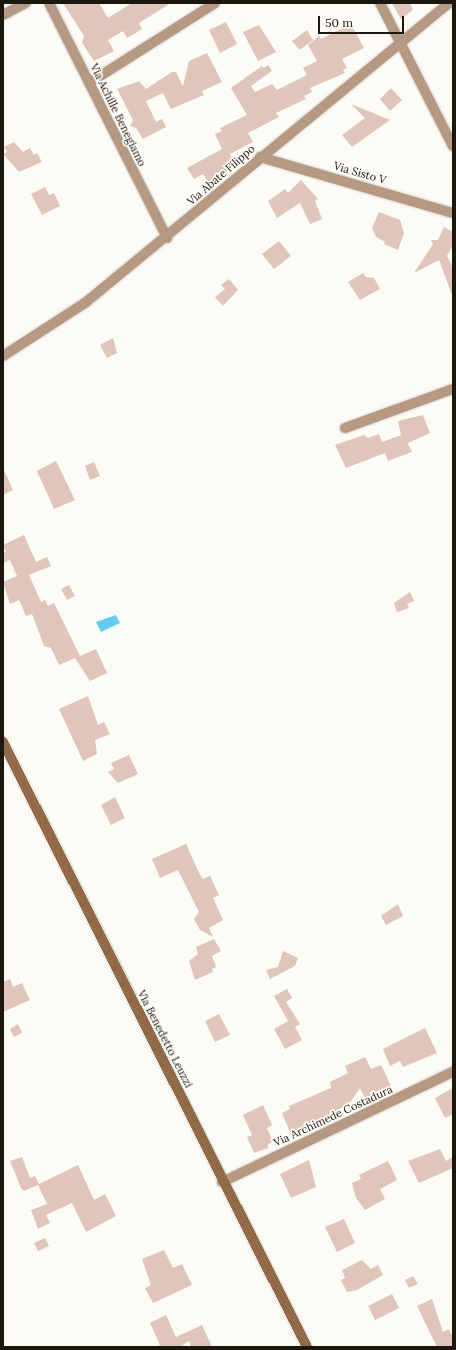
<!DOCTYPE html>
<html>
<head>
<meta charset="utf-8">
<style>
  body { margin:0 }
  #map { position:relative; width:456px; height:1350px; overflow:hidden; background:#fdfbf6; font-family:Lora,serif }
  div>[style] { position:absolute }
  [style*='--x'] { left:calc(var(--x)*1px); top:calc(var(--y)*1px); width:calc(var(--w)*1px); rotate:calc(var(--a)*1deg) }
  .green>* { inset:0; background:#b4e4b3 }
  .water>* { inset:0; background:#63cdeb }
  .building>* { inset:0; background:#dfc5ba }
  .roads { filter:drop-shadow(0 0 1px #d9d6d1) drop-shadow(0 0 1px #d9d6d1) }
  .street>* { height:10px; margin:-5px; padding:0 5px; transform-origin:5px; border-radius:5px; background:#b69982 }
  .secondary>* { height:10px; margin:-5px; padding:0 5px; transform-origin:5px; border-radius:5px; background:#926a47 }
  span { translate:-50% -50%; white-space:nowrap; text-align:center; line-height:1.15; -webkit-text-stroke:3.5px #fdfbf6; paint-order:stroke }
  .street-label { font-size:11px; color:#1b160e }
  .frame { position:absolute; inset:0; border:4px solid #1b160e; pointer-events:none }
  .scale { position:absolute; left:318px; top:16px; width:86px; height:18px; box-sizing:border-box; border:2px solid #1b160e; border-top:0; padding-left:5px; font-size:12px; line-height:14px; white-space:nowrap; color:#1b160e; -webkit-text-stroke:3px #fdfbf6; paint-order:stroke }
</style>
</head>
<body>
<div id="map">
  <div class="green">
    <div style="clip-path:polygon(3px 726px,313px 1347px,228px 1179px)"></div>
  </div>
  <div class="water">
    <div style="clip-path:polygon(116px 615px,120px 623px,101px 632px,96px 622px)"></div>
  </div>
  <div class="building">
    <div style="clip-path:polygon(63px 3px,99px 3px,108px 18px,132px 3px,171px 3px,139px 23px,142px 29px,127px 38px,123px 31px,108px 40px,114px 51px,94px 61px,82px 43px,84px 36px)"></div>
    <div style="clip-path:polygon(392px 3px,410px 3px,413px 10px,401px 19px)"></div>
    <div style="clip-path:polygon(226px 22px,237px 44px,220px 53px,209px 30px)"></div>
    <div style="clip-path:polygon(351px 24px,364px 48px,342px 59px,347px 68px,343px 70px,345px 73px,310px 88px,312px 92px,304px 96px,306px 99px,276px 113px,279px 117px,248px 133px,253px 142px,230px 154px,237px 166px,208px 183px,203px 174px,194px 179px,187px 168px,222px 149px,215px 134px,222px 131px,220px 128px,247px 115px,231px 88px,262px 66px,263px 68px,268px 65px,272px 71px,251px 86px,255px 92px,272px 84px,277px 90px,307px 75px,303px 68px,317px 61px,308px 45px,319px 36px,321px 39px)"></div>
    <div style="clip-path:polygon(259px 25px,276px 52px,258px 61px,243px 32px)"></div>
    <div style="clip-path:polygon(307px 30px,313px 40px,300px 50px,292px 41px)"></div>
    <div style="clip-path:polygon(207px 53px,222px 82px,202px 91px,204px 95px,171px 109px,163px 93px,146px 101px,156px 122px,162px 119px,166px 127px,143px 139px,136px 128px,130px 126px,133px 120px,117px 89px,139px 81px,146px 89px,172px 72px,176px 72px,183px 86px,189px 61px)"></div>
    <div style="clip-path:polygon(391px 88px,402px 100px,390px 111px,380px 99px)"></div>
    <div style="clip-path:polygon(351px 104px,390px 120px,352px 147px,342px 135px,365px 118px)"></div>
    <div style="clip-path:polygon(14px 142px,23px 152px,30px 148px,34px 155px,37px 153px,42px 162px,19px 172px,3px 154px,7px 152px,4px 147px)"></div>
    <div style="clip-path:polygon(301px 180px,318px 199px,315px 201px,322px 219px,310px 224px,300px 203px,277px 218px,268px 201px,285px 189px,288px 193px)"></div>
    <div style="clip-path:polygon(45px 187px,49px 195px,54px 193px,60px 206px,42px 215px,31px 194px)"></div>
    <div style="clip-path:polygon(379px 212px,400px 220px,404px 233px,398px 250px,384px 244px,385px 242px,376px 237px,372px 228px)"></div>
    <div style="clip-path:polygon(444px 227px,453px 232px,453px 245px,447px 256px,453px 268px,452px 295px,439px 260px,414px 273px,433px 244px,431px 240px,438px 240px)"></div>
    <div style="clip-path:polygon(279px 241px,291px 256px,274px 269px,262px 254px)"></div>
    <div style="clip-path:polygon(363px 273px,366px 277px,374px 278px,380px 289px,360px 300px,348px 282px)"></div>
    <div style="clip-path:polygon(229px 279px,238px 290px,223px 306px,215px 297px,225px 289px,221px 285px)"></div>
    <div style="clip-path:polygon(113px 338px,117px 353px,107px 358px,100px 345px)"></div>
    <div style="clip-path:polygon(423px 415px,430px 433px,408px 443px,412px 452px,388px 461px,385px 453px,346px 468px,335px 445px,364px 435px,368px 438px,379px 434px,382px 442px,401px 435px,398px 421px)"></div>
    <div style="clip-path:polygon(56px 461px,75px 500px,54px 509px,37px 471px)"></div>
    <div style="clip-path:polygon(94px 462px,100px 476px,90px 480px,85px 466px)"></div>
    <div style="clip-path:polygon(3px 468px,13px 490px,3px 495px)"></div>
    <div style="clip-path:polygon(24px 535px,36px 562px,47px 557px,51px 566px,29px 575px,41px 602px,45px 600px,48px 606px,54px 603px,80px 656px,96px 649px,107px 673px,90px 681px,75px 658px,59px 665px,51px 648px,44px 646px,32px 614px,26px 616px,19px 600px,10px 604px,3px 582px,17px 576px,10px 560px,3px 563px,3px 553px,6px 552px,3px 545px)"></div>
    <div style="clip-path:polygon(69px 585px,75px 596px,67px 600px,61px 589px)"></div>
    <div style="clip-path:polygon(410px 592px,414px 601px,407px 604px,409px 608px,397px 612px,394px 603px)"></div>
    <div style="clip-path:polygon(88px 696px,98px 725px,104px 722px,110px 734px,95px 740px,97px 754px,83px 761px,59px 709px)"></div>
    <div style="clip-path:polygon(129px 755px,138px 774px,118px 783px,108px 772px,114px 769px,111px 763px)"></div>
    <div style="clip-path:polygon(115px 797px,125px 818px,111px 825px,101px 805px)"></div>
    <div style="clip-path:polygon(186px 844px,199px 873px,203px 879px,210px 876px,219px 895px,213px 898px,223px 920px,209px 928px,213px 937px,200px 930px,194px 919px,199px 912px,178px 870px,160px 878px,152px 859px)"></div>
    <div style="clip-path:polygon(398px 904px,403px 916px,386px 925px,381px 916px)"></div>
    <div style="clip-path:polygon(214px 939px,221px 951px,212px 956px,216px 967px,212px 969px,213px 972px,195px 980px,189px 961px,198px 954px,196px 947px)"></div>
    <div style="clip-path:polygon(283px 951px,298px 958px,295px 966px,270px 979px,266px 970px,278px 967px)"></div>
    <div style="clip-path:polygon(10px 979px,13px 987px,22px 983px,30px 1000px,3px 1012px,3px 982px)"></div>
    <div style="clip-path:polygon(287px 989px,292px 998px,286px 1002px,300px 1024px,295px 1027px,302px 1040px,285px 1049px,274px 1029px,288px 1021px,274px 996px)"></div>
    <div style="clip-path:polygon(219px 1014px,230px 1035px,215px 1042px,205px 1021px)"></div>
    <div style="clip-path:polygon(18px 1024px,22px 1033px,14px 1037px,10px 1029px)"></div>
    <div style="clip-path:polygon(425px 1028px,437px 1053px,403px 1067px,400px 1061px,390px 1066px,383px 1049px)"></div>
    <div style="clip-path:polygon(365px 1057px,371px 1069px,381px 1065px,391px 1086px,365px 1098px,360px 1088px,349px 1104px,291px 1135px,282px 1113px,290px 1109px,289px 1106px,331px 1088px,330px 1082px,348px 1073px,345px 1066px)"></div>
    <div style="clip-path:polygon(453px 1088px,453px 1114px,445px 1118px,435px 1098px)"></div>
    <div style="clip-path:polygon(263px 1105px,272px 1125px,267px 1128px,273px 1142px,268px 1144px,268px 1148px,254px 1153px,247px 1137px,252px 1135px,243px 1115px)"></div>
    <div style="clip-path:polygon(440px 1149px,446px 1161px,453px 1157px,453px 1168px,419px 1183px,408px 1161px)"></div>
    <div style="clip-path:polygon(22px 1157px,30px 1178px,35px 1176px,39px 1184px,78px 1165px,94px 1200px,105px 1194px,116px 1216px,86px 1232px,72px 1203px,46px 1215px,50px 1223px,38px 1229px,31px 1210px,47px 1204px,38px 1185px,24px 1191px,21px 1188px,10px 1161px)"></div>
    <div style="clip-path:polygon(309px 1160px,316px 1187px,291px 1198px,280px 1174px)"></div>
    <div style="clip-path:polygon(388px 1161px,397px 1180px,380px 1189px,385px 1199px,365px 1210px,356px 1198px,352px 1183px,361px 1179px,359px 1175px)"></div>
    <div style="clip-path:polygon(344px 1219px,355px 1243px,337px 1252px,325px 1227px)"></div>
    <div style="clip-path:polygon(45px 1238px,49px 1246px,38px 1251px,34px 1243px)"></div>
    <div style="clip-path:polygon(164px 1250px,173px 1268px,182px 1264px,192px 1285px,153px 1303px,145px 1288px,151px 1285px,142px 1259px)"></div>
    <div style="clip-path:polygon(362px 1260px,371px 1269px,378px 1265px,383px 1275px,357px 1290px,347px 1292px,341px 1280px,345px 1278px,342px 1270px)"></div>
    <div style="clip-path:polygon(413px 1276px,418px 1284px,409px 1288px,405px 1280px)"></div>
    <div style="clip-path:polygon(392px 1294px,399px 1308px,375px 1320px,368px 1306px)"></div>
    <div style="clip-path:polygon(432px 1299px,443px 1332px,449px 1329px,453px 1338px,453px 1347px,437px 1347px,417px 1306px)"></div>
    <div style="clip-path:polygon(166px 1315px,176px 1337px,202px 1325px,212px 1347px,191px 1347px,189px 1341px,180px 1347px,155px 1347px,160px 1345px,150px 1323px)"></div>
  </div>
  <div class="roads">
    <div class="street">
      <div style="--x:49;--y:3;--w:263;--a:63.3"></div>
      <div style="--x:380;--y:3;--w:161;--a:63"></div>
      <div style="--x:3;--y:15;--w:26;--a:-28"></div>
      <div style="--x:89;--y:83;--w:149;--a:-32.4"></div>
      <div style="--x:260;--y:157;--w:201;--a:16.2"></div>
      <div style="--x:3;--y:356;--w:98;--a:-32.9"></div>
      <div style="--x:85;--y:303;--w:472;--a:-39.5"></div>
      <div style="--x:345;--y:428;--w:115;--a:-19.9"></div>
      <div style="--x:222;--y:1182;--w:256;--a:-25.5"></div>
    </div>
    <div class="secondary">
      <div style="--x:3;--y:742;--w:677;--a:63.32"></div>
    </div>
  </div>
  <div class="street-label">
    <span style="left:118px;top:115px;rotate:64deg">Via Achille Benegiamo</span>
    <span style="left:360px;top:173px;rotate:16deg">Via Sisto V</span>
    <span style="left:221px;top:175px;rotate:-41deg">Via Abate Filippo</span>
    <span style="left:165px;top:1039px;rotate:63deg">Via Benedetto Leuzzi</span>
    <span style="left:333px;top:1116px;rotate:-25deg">Via Archimede Costadura</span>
  </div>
  <div class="frame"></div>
  <div class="scale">50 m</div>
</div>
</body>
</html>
